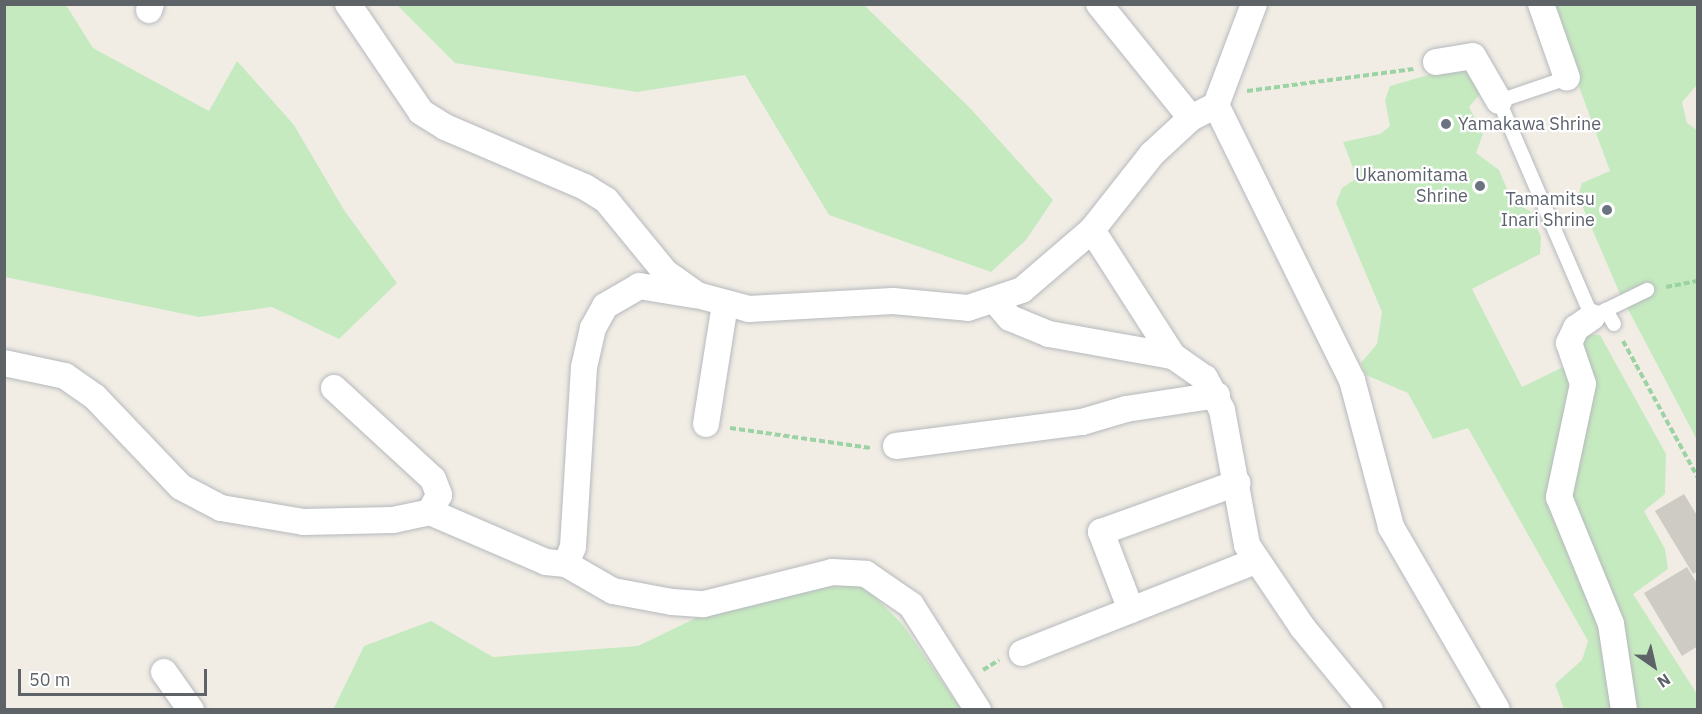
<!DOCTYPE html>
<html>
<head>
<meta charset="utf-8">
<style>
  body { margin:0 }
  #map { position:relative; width:1702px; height:714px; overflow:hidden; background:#f1ede5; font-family:"IBM Plex Sans",sans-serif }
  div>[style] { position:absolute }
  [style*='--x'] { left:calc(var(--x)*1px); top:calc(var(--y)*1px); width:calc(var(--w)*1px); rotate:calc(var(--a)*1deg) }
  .green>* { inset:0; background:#c6eac0 }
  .building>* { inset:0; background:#cecac4 }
  .path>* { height:4px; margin-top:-2px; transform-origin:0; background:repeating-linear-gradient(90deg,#9cd3a4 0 6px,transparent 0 9px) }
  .roads { filter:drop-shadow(0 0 2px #b6b9bd) drop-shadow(0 0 2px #b6b9bd) }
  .service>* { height:14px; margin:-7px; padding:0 7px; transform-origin:7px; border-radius:7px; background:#fff }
  .minor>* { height:26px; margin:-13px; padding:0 13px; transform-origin:13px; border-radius:13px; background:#fff }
  .dots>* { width:16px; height:16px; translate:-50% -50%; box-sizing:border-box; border:3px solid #fff; border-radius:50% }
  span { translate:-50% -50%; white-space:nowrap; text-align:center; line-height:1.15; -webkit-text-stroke:4.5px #fff; paint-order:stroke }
  .worship-label { font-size:18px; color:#5b616d }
  .left { translate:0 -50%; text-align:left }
  .right { translate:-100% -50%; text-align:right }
  .frame { position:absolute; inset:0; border:6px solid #5d6367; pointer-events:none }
  .north { position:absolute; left:1624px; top:636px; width:60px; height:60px; -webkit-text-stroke:4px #fff; paint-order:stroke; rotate:146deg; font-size:16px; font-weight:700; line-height:24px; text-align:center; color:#5d6367 }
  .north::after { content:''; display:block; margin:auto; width:21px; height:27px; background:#5d6367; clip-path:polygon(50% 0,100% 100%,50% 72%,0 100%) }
  .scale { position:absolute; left:18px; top:669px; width:189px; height:27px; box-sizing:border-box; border:3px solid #5d6367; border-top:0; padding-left:8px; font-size:18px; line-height:21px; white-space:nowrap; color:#5d6367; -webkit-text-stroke:4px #fff; paint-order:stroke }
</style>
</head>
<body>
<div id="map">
  <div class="green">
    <div style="clip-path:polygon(4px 5px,66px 5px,93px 48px,209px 111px,237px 61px,294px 125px,344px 210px,397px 283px,339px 339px,272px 307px,199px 317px,5px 277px)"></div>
    <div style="clip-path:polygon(397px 5px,864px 5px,970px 108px,1053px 200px,1026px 240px,991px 272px,829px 215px,745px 75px,637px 92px,455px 63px)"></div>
    <div style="clip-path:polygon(1549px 5px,1697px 5px,1697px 85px,1682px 102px,1687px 123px,1698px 131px,1697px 440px,1620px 294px,1578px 196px,1582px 183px,1610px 171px)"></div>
    <div style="clip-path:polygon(1456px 67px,1472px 73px,1481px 93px,1469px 107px,1483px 134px,1476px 153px,1499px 170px,1512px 201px,1530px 211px,1541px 237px,1540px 254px,1472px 289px,1522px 387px,1584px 357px,1584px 334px,1600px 335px,1666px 454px,1665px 494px,1644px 511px,1665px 549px,1668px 569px,1633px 594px,1697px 694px,1697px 709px,1564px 709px,1555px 684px,1582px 660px,1588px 641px,1468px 428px,1433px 439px,1408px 393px,1366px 375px,1361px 363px,1377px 344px,1382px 312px,1336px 203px,1342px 188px,1357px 178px,1343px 142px,1380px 134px,1390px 126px,1385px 100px,1390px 86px)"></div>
    <div style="clip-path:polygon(863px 585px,903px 625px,961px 709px,333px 710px,364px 646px,431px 621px,493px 657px,638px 646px,700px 616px,810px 588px)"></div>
  </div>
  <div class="building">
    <div style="clip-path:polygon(1684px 494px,1698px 517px,1698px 571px,1693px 574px,1655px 511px)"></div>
    <div style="clip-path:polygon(1687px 567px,1698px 585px,1698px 646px,1682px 656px,1644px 593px)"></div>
  </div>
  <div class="path">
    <div style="--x:1247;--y:91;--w:168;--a:-7.5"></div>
    <div style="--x:1666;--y:287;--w:33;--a:-11"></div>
    <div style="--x:1623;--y:341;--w:156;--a:61.3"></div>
    <div style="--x:730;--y:428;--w:142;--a:8.1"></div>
    <div style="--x:983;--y:670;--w:19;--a:-32"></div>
  </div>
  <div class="roads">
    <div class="service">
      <div style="--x:1567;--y:78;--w:72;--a:161.3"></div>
      <div style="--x:1499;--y:101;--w:235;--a:66.7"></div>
      <div style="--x:1592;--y:317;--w:16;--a:-27"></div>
      <div style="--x:1614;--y:324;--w:16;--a:-120"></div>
      <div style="--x:1606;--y:310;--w:46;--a:-26"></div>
    </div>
    <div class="minor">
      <div style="--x:348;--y:4;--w:130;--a:55.9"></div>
      <div style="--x:421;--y:112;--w:28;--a:32"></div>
      <div style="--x:445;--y:127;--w:152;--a:23.2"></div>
      <div style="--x:585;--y:187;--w:25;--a:32"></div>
      <div style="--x:606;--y:200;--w:94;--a:50.6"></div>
      <div style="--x:666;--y:273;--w:38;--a:35"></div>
      <div style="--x:697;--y:295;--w:54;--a:15.1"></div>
      <div style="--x:749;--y:309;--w:144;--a:-3.2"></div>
      <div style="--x:893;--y:301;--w:75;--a:5.3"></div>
      <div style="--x:968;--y:308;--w:57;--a:-18.4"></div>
      <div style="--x:1022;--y:290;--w:92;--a:-40.6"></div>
      <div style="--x:1092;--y:230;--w:97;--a:-51.7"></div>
      <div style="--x:1152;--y:154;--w:53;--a:-42.7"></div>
      <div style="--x:1191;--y:118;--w:28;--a:-27"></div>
      <div style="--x:1099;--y:4;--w:146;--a:51.1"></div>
      <div style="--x:1254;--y:4;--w:108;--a:110.6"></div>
      <div style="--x:1216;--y:105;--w:307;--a:63.7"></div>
      <div style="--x:1352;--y:380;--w:152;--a:75.1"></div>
      <div style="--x:1391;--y:527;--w:211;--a:59.9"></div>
      <div style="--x:1541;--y:4;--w:78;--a:70.6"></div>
      <div style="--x:149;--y:10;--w:6;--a:-72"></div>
      <div style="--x:1436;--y:62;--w:37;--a:-9"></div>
      <div style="--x:1473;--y:56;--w:52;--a:60"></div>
      <div style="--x:1092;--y:230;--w:150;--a:57.3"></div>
      <div style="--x:996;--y:302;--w:21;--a:49"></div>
      <div style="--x:1010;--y:318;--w:42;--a:22.3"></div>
      <div style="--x:1049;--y:334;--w:126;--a:10.1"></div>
      <div style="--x:1173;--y:356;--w:39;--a:35"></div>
      <div style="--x:1205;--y:378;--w:36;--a:62"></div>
      <div style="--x:1222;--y:410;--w:137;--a:79.5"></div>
      <div style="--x:1247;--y:545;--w:100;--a:56"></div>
      <div style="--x:1303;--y:628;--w:106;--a:50.7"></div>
      <div style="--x:1592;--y:317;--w:19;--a:145"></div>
      <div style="--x:1576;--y:328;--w:17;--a:115"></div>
      <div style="--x:1569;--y:343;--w:43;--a:71.1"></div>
      <div style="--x:1583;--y:384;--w:116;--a:102"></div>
      <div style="--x:1559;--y:497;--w:137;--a:67.7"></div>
      <div style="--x:1611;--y:624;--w:87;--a:81.4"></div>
      <div style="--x:4;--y:363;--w:62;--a:12"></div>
      <div style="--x:65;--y:376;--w:37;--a:35"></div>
      <div style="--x:95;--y:397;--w:124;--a:46.3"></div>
      <div style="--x:181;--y:487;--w:45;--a:27.7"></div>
      <div style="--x:221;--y:508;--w:84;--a:9.6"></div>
      <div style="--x:304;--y:522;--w:89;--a:-1.3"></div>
      <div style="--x:393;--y:520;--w:38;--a:-12"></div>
      <div style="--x:430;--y:512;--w:126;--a:23.3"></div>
      <div style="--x:546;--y:562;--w:20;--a:6"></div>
      <div style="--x:566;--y:564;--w:54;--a:29.9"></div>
      <div style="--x:613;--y:591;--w:60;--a:10.6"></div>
      <div style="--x:672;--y:602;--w:32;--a:4"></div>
      <div style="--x:704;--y:604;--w:132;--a:-14"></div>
      <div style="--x:832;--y:572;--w:34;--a:3"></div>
      <div style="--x:866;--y:574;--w:55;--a:34.6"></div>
      <div style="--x:911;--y:605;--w:125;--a:57.5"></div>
      <div style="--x:334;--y:388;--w:134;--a:42.6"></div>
      <div style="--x:433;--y:479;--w:17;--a:69"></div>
      <div style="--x:439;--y:495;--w:19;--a:118"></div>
      <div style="--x:706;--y:424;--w:121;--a:-81"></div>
      <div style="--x:896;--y:446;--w:188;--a:-7.4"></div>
      <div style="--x:1082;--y:422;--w:46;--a:-16.5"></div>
      <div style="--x:1126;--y:409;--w:92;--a:-8.7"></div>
      <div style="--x:566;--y:564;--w:18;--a:-68"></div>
      <div style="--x:573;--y:547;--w:180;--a:-86.5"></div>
      <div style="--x:584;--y:367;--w:40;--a:-77"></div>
      <div style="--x:593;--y:328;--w:25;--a:-61"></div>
      <div style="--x:605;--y:306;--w:39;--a:-30"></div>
      <div style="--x:639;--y:286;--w:56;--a:9.3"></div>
      <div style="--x:1131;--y:610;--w:84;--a:-111"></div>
      <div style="--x:1101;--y:532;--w:145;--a:-19.8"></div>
      <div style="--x:1022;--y:653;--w:251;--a:-21.5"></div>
      <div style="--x:164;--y:672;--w:47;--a:54.6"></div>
    </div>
  </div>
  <div class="dots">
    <div style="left:1446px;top:124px;background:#6b7280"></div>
    <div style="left:1480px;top:186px;background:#6b7280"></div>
    <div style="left:1607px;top:210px;background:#6b7280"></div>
  </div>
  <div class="worship-label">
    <span class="left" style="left:1458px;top:124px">Yamakawa Shrine</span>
    <span class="right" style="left:1468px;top:186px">Ukanomitama<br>Shrine</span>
    <span class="right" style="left:1595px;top:210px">Tamamitsu<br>Inari Shrine</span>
  </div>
  <div class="frame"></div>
  <div class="north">N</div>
  <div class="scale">50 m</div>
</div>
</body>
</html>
